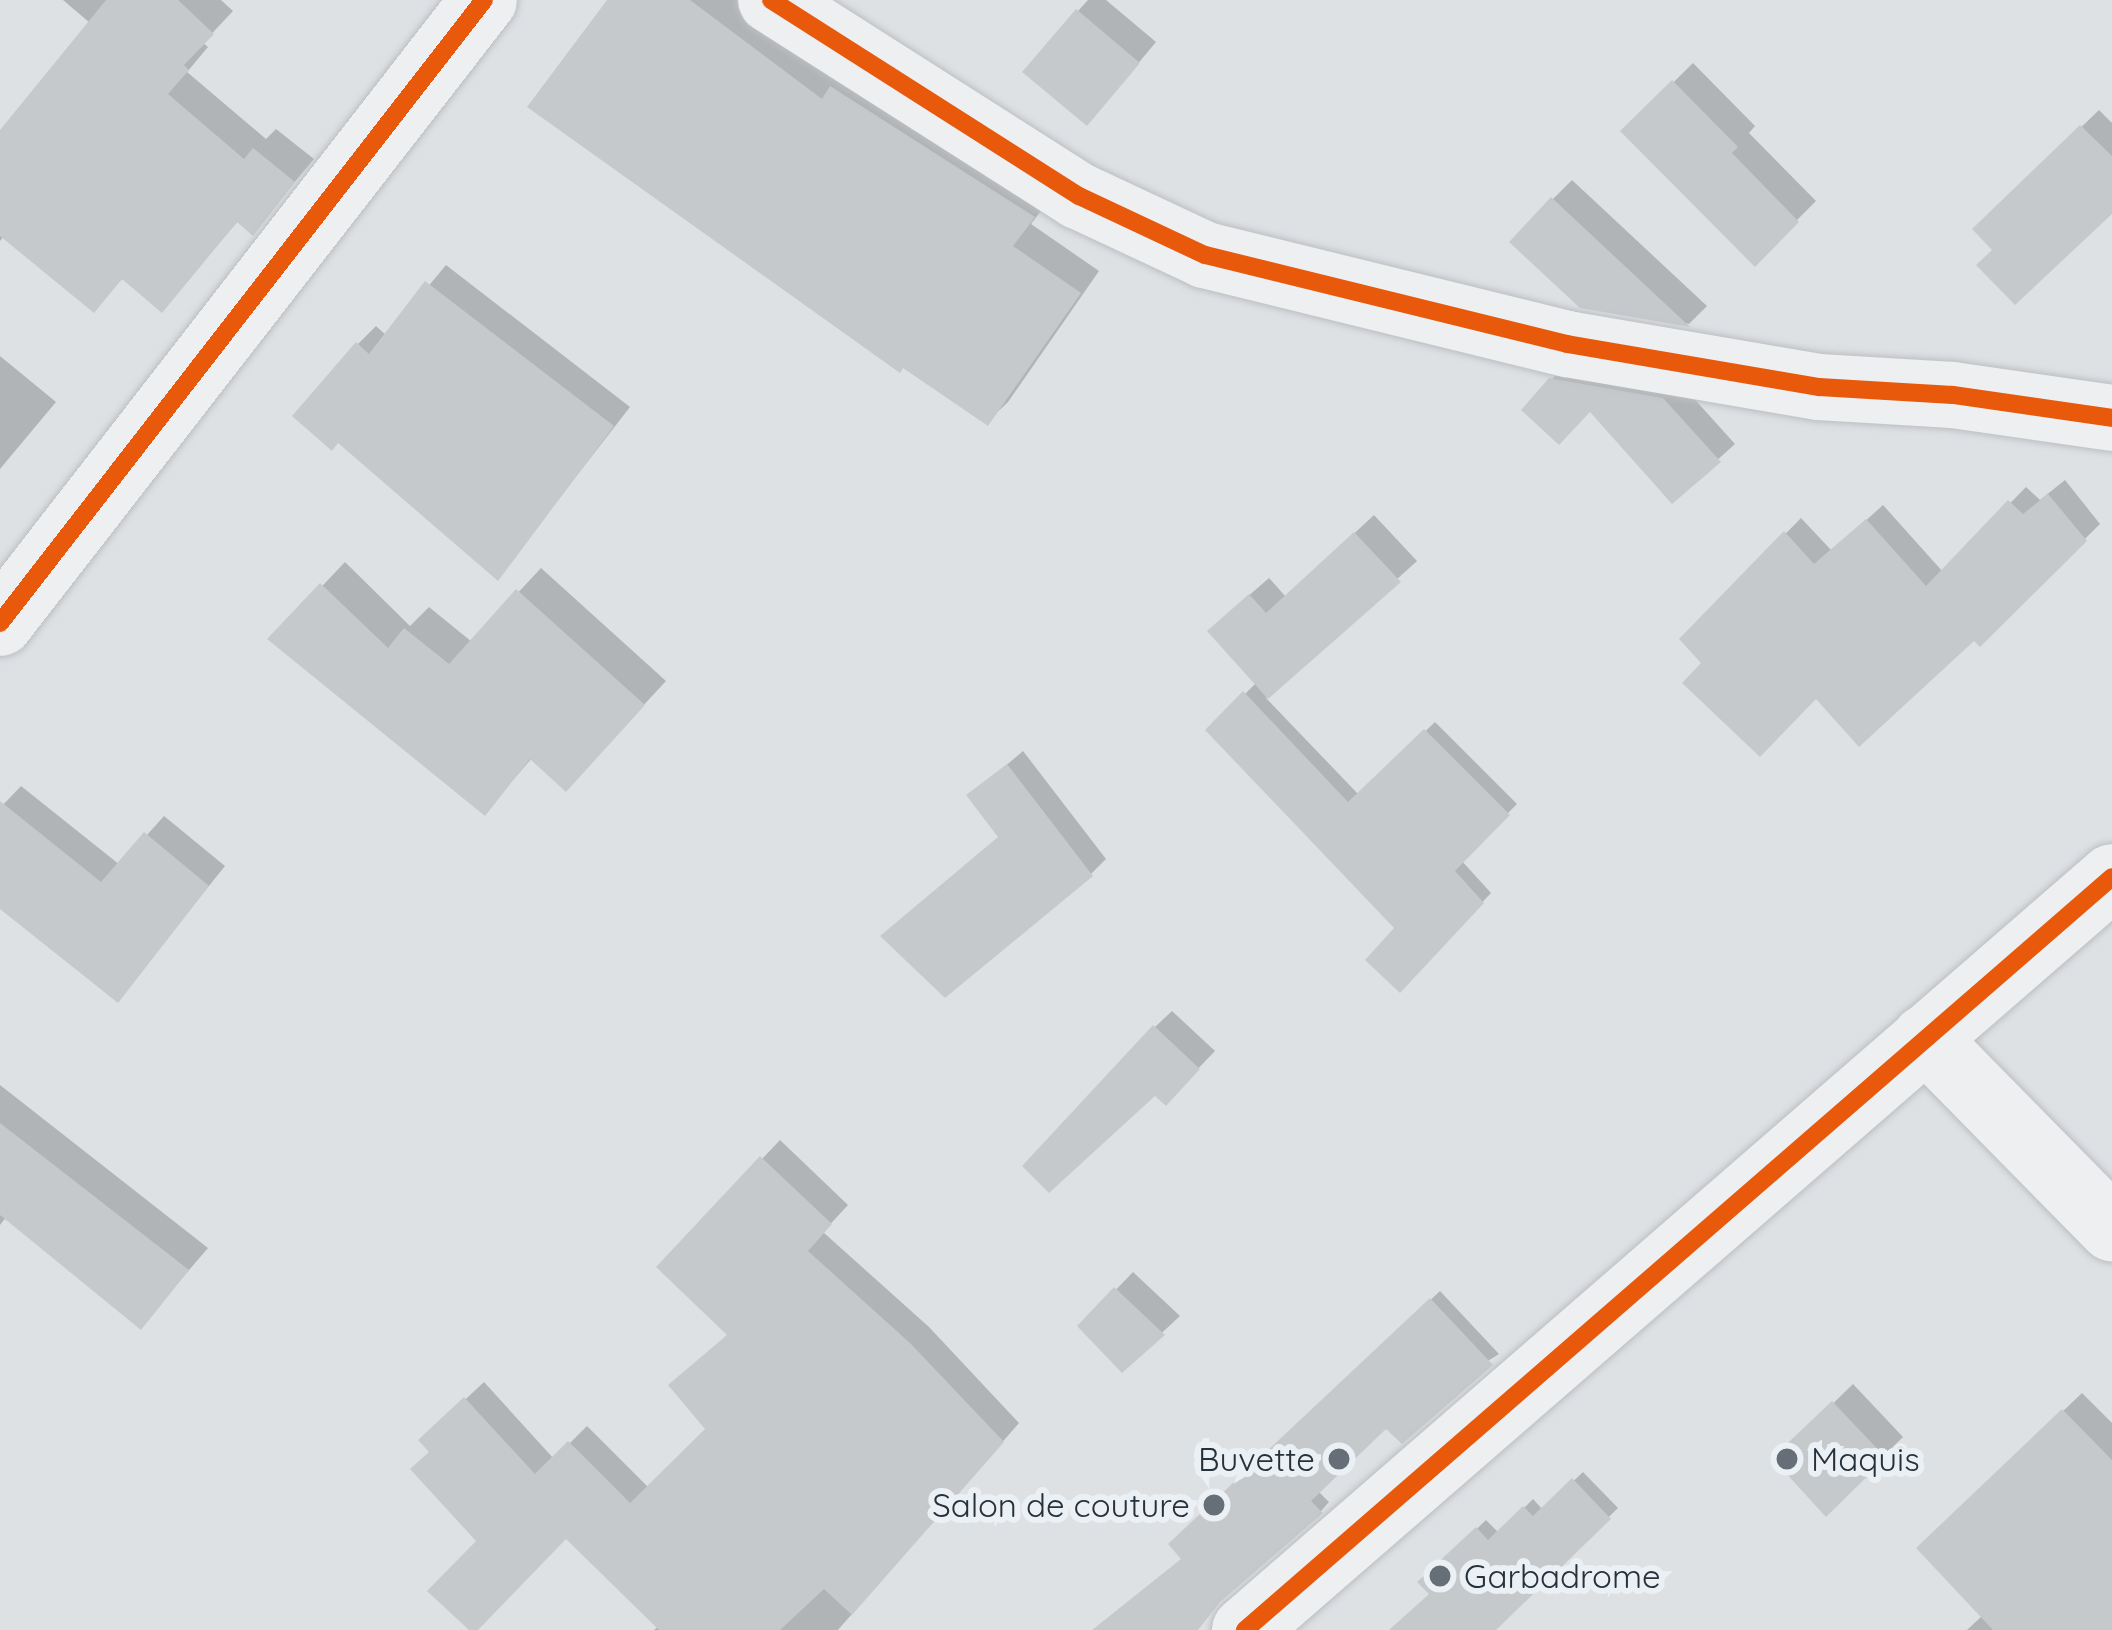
<!DOCTYPE html>
<html>
<head>
<meta charset="utf-8">
<style>
  body { margin:0 }
  #map { position:relative; width:2112px; height:1630px; overflow:hidden; background:#dee1e4; font-family:Quicksand,sans-serif }
  div>[style] { position:absolute }
  [style*='--x'] { left:calc(var(--x)*1px); top:calc(var(--y)*1px); width:calc(var(--w)*1px); rotate:calc(var(--a)*1deg) }
  .shadow>* { inset:0; background:#0003 }
  .building>* { inset:0; background:#c6c9cc }
  .roads { filter:drop-shadow(0 0 3px #bcbfc2) drop-shadow(0 0 3px #bcbfc2) }
  .minor>* { height:66px; margin:-33px; padding:0 33px; transform-origin:33px; border-radius:33px; background:#edeff1 }
  .cycleway>* { height:18px; margin:-9px; padding:0 9px; transform-origin:9px; border-radius:9px; background:#e8590c }
  .dots>* { width:33px; height:33px; translate:-50% -50%; box-sizing:border-box; border:6px solid #ebf0f4; border-radius:50% }
  span { translate:-50% -50%; white-space:nowrap; text-align:center; line-height:1.15; -webkit-text-stroke:12px #ebf0f4; paint-order:stroke }
  .poi-label { font-size:33px; color:#25323d }
  .right { translate:-100% -50%; text-align:right }
  .left { translate:0 -50%; text-align:left }
</style>
</head>
<body>
<div id="map">
  <div class="shadow">
    <div style="clip-path:polygon(63px 0,221px 0,233px 11px,203px 43px,208px 47px,187px 72px,266px 139px,276px 129px,314px 159px,253px 232px,239px 220px,162px 309px,124px 277px,94px 309px,4px 236px,0 241px,0 134px,90px 23px)"></div>
    <div style="clip-path:polygon(610px 0,738px 0,843px 78px,1053px 195px,1031px 224px,1099px 271px,1008px 402px,987px 422px)"></div>
    <div style="clip-path:polygon(1088px 0,1106px 0,1156px 42px,1105px 103px,1078px 11px)"></div>
    <div style="clip-path:polygon(1693px 63px,1755px 126px,1749px 133px,1816px 201px,1755px 262px,1624px 131px)"></div>
    <div style="clip-path:polygon(2099px 110px,2112px 123px,2112px 211px,1996px 249px,1976px 229px)"></div>
    <div style="clip-path:polygon(1572px 180px,1707px 306px,1689px 324px,1581px 305px,1553px 199px)"></div>
    <div style="clip-path:polygon(446px 265px,630px 407px,498px 577px,358px 344px,376px 326px,387px 336px)"></div>
    <div style="clip-path:polygon(0 356px,56px 402px,0 469px)"></div>
    <div style="clip-path:polygon(1568px 363px,1680px 383px,1735px 444px,1673px 500px,1591px 408px,1551px 380px)"></div>
    <div style="clip-path:polygon(2065px 480px,2100px 524px,1980px 643px,1974px 637px,1817px 695px,1705px 663px,1683px 639px,1801px 518px,1832px 551px,1883px 505px,1943px 572px,2026px 487px,2040px 500px)"></div>
    <div style="clip-path:polygon(1374px 515px,1417px 561px,1266px 698px,1359px 795px,1435px 722px,1517px 804px,1461px 860px,1491px 893px,1400px 989px,1398px 928px,1209px 730px,1257px 682px,1230px 612px,1269px 578px,1286px 597px)"></div>
    <div style="clip-path:polygon(345px 562px,410px 626px,429px 607px,472px 642px,541px 568px,666px 681px,588px 765px,533px 757px,485px 812px,272px 639px)"></div>
    <div style="clip-path:polygon(1023px 751px,1106px 859px,1091px 874px,1001px 836px,970px 796px)"></div>
    <div style="clip-path:polygon(21px 786px,120px 865px,164px 816px,225px 866px,118px 999px,0 905px,0 808px)"></div>
    <div style="clip-path:polygon(1172px 1011px,1215px 1051px,1166px 1102px,1155px 1027px)"></div>
    <div style="clip-path:polygon(0 1085px,208px 1248px,141px 1326px,7px 1216px,0 1225px)"></div>
    <div style="clip-path:polygon(780px 1140px,848px 1205px,823px 1232px,929px 1327px,1019px 1423px,838px 1630px,654px 1630px,659px 1626px,566px 1535px,480px 1541px,422px 1440px,484px 1382px,554px 1459px,587px 1426px,649px 1488px,709px 1429px,730px 1334px,660px 1267px)"></div>
    <div style="clip-path:polygon(1133px 1272px,1180px 1316px,1123px 1369px,1081px 1326px)"></div>
    <div style="clip-path:polygon(1440px 1291px,1499px 1354px,1386px 1425px,1318px 1491px,1329px 1502px,1321px 1511px,1184px 1559px,1172px 1544px)"></div>
    <div style="clip-path:polygon(1853px 1384px,1903px 1437px,1826px 1512px,1776px 1459px)"></div>
    <div style="clip-path:polygon(2082px 1393px,2112px 1423px,2112px 1630px,1967px 1630px,1983px 1615px,1920px 1548px)"></div>
    <div style="clip-path:polygon(1583px 1472px,1618px 1508px,1492px 1630px,1403px 1630px,1433px 1593px,1422px 1582px,1486px 1520px,1499px 1533px,1533px 1499px,1543px 1510px)"></div>
  </div>
  <div class="building">
    <div style="clip-path:polygon(106px 0,178px 0,214px 34px,184px 65px,189px 70px,168px 94px,244px 159px,253px 148px,295px 182px,253px 236px,237px 222px,162px 313px,122px 279px,94px 313px,0 236px,0 130px)"></div>
    <div style="clip-path:polygon(607px 0,690px 0,822px 99px,830px 86px,1035px 217px,1013px 246px,1081px 293px,988px 426px,903px 368px,900px 373px,527px 107px)"></div>
    <div style="clip-path:polygon(1076px 9px,1140px 63px,1087px 126px,1022px 72px)"></div>
    <div style="clip-path:polygon(1672px 80px,1738px 147px,1732px 153px,1799px 222px,1755px 267px,1620px 131px)"></div>
    <div style="clip-path:polygon(2080px 125px,2112px 156px,2112px 214px,2015px 305px,1976px 265px,1992px 250px,1972px 229px)"></div>
    <div style="clip-path:polygon(1551px 197px,1690px 327px,1580px 308px,1509px 242px)"></div>
    <div style="clip-path:polygon(425px 281px,614px 426px,498px 581px,338px 443px,332px 451px,292px 416px,356px 342px,369px 354px)"></div>
    <div style="clip-path:polygon(1549px 378px,1663px 398px,1721px 462px,1672px 504px,1590px 412px,1559px 445px,1521px 410px)"></div>
    <div style="clip-path:polygon(2048px 494px,2087px 541px,1980px 647px,1974px 641px,1859px 747px,1816px 699px,1760px 757px,1682px 683px,1701px 663px,1679px 639px,1784px 531px,1814px 564px,1866px 519px,1926px 586px,2008px 500px,2023px 514px)"></div>
    <div style="clip-path:polygon(1354px 532px,1401px 582px,1268px 699px,1207px 631px,1249px 594px,1266px 613px)"></div>
    <div style="clip-path:polygon(320px 583px,388px 648px,404px 628px,449px 664px,516px 589px,645px 705px,566px 792px,530px 759px,485px 816px,267px 639px)"></div>
    <div style="clip-path:polygon(1243px 691px,1348px 802px,1424px 729px,1510px 815px,1455px 871px,1484px 903px,1400px 993px,1365px 960px,1394px 928px,1205px 730px)"></div>
    <div style="clip-path:polygon(1007px 764px,1093px 876px,945px 998px,880px 936px,998px 837px,966px 795px)"></div>
    <div style="clip-path:polygon(0 801px,101px 882px,144px 832px,209px 886px,118px 1003px,0 909px)"></div>
    <div style="clip-path:polygon(1153px 1025px,1200px 1069px,1166px 1106px,1155px 1096px,1049px 1193px,1022px 1166px)"></div>
    <div style="clip-path:polygon(0 1123px,189px 1270px,141px 1330px,0 1215px)"></div>
    <div style="clip-path:polygon(760px 1156px,832px 1224px,808px 1251px,911px 1344px,1004px 1442px,852px 1615px,824px 1589px,780px 1630px,659px 1630px,566px 1539px,478px 1630px,469px 1630px,427px 1591px,476px 1541px,410px 1469px,429px 1452px,418px 1440px,464px 1397px,535px 1474px,568px 1441px,630px 1503px,705px 1429px,668px 1385px,727px 1335px,656px 1267px)"></div>
    <div style="clip-path:polygon(1114px 1287px,1165px 1335px,1122px 1373px,1077px 1326px)"></div>
    <div style="clip-path:polygon(1430px 1298px,1493px 1365px,1402px 1444px,1386px 1429px,1311px 1501px,1323px 1513px,1220px 1602px,1198px 1630px,1092px 1630px,1181px 1559px,1168px 1544px)"></div>
    <div style="clip-path:polygon(1832px 1401px,1886px 1458px,1826px 1517px,1772px 1458px)"></div>
    <div style="clip-path:polygon(2062px 1409px,2112px 1460px,2112px 1630px,1993px 1630px,1916px 1548px)"></div>
    <div style="clip-path:polygon(1572px 1478px,1611px 1519px,1496px 1630px,1389px 1630px,1429px 1594px,1417px 1582px,1476px 1527px,1488px 1540px,1523px 1506px,1533px 1516px)"></div>
  </div>
  <div class="roads">
    <div class="minor">
      <div style="--x:771;--y:0;--w:365;--a:32.5"></div>
      <div style="--x:1079;--y:196;--w:139;--a:25.1"></div>
      <div style="--x:1205;--y:255;--w:373;--a:13.8"></div>
      <div style="--x:1567;--y:344;--w:256;--a:9.7"></div>
      <div style="--x:1819;--y:387;--w:134;--a:3.4"></div>
      <div style="--x:1953;--y:395;--w:161;--a:8.2"></div>
      <div style="--x:0;--y:623;--w:789;--a:-52.16"></div>
      <div style="--x:1925;--y:1038;--w:267;--a:45.5"></div>
      <div style="--x:1245;--y:1630;--w:1148;--a:-40.97"></div>
    </div>
  </div>
  <div class="cycleway">
    <div style="--x:771;--y:0;--w:365;--a:32.5"></div>
    <div style="--x:1079;--y:196;--w:139;--a:25.1"></div>
    <div style="--x:1205;--y:255;--w:373;--a:13.8"></div>
    <div style="--x:1567;--y:344;--w:256;--a:9.7"></div>
    <div style="--x:1819;--y:387;--w:134;--a:3.4"></div>
    <div style="--x:1953;--y:395;--w:161;--a:8.2"></div>
    <div style="--x:0;--y:623;--w:789;--a:-52.16"></div>
    <div style="--x:1245;--y:1630;--w:1148;--a:-40.97"></div>
  </div>
  <div class="dots">
    <div style="left:1339px;top:1459px;background:#666f77"></div>
    <div style="left:1787px;top:1459px;background:#666f77"></div>
    <div style="left:1214px;top:1505px;background:#666f77"></div>
    <div style="left:1440px;top:1576px;background:#666f77"></div>
  </div>
  <div class="poi-label">
    <span class="right" style="left:1315px;top:1459px">Buvette</span>
    <span class="left" style="left:1811px;top:1459px">Maquis</span>
    <span class="right" style="left:1190px;top:1505px">Salon de couture</span>
    <span class="left" style="left:1464px;top:1576px">Garbadrome</span>
  </div>
</div>
</body>
</html>
